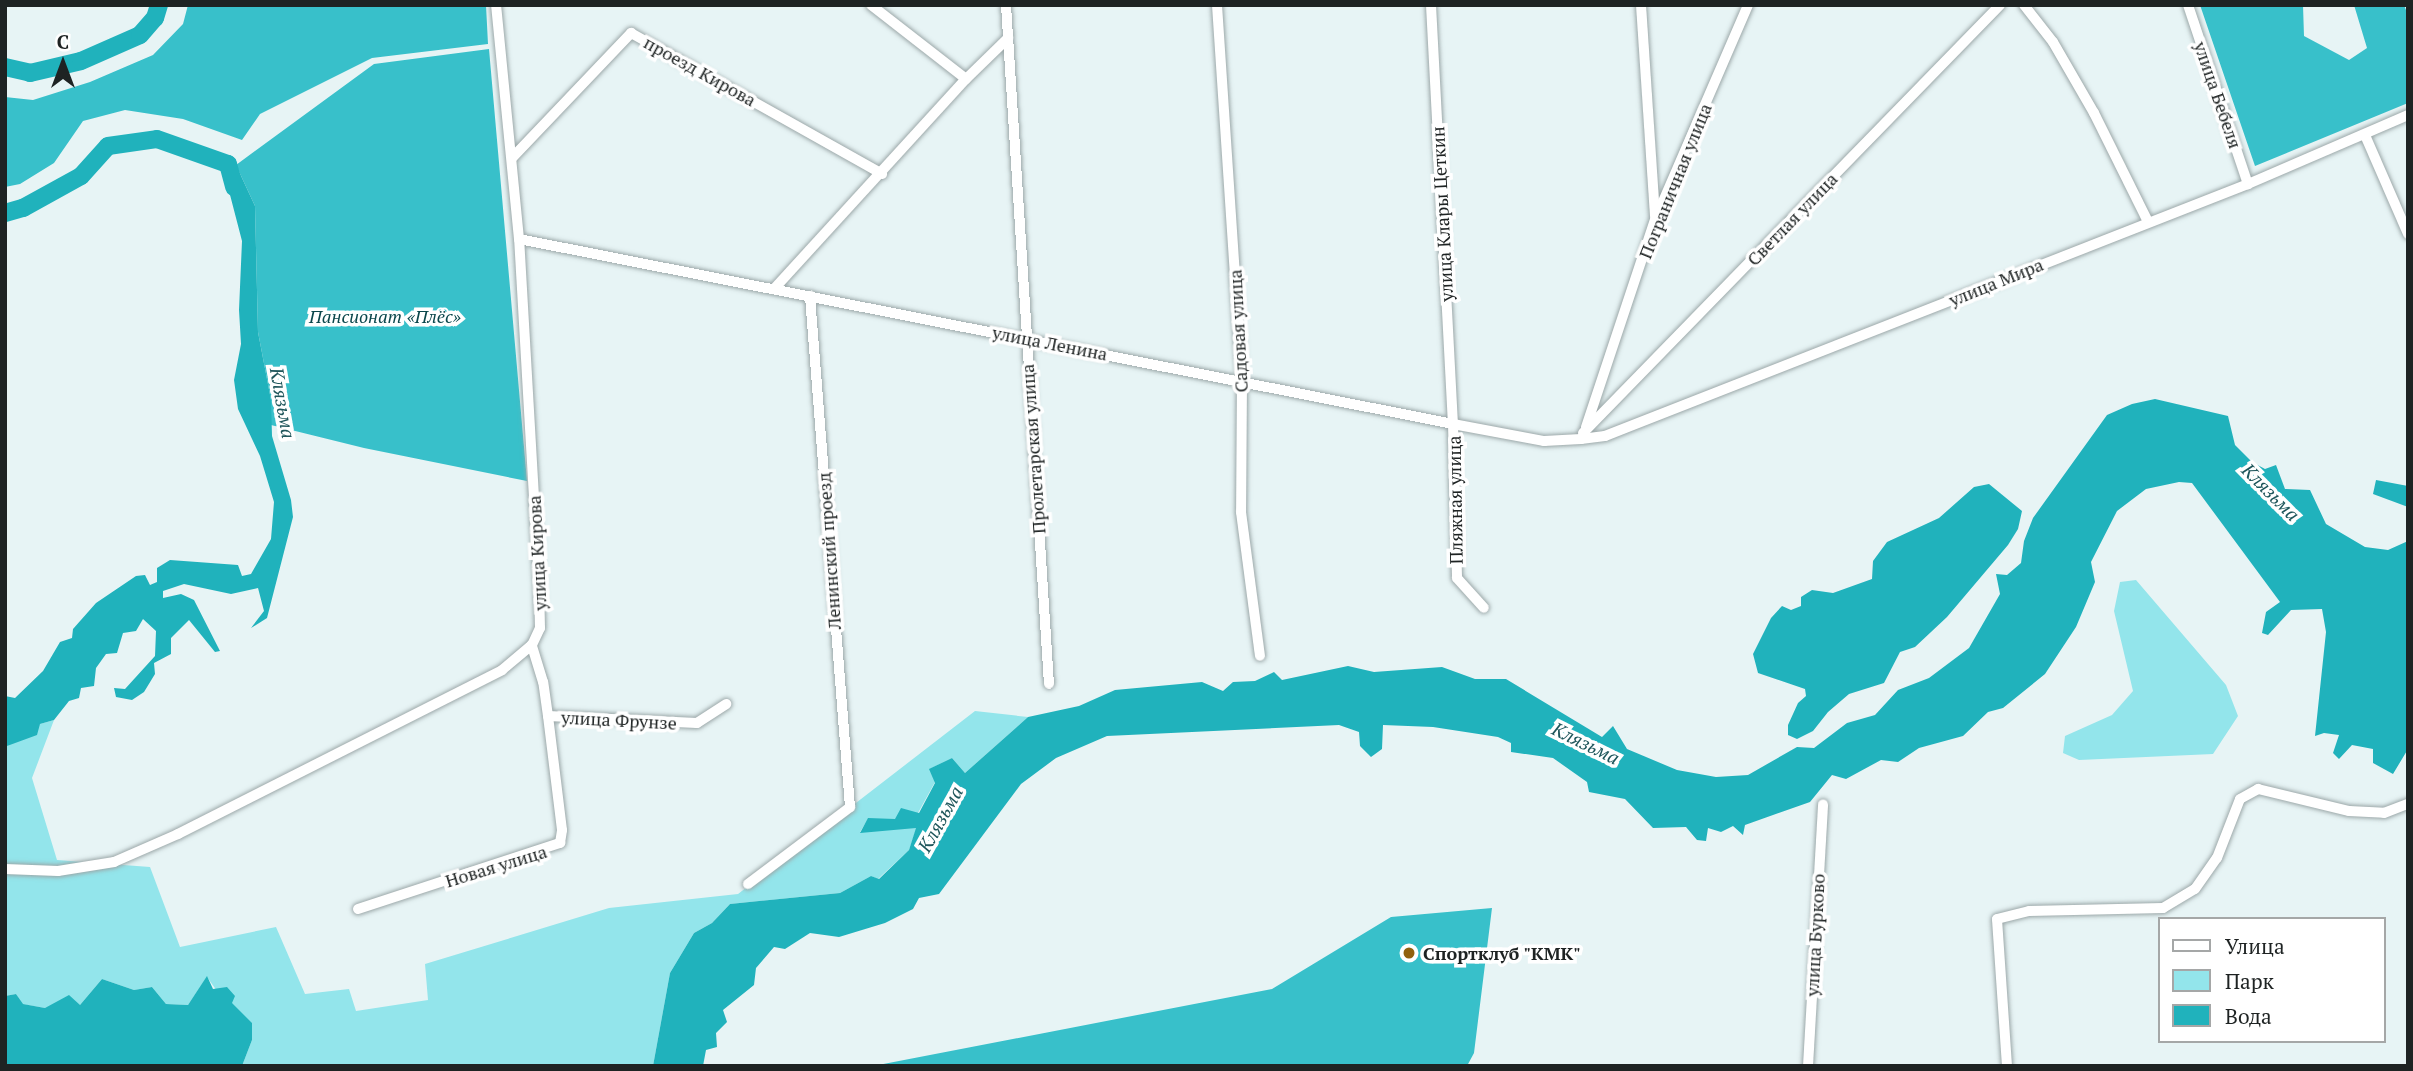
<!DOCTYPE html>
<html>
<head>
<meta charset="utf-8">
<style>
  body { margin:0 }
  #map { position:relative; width:2413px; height:1071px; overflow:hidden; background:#e7f4f5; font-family:"PT Serif",serif }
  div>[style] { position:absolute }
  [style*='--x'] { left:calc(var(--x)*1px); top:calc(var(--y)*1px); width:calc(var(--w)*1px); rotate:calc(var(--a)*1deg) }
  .green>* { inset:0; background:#93e5eb }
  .forest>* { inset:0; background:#38c0ca }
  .water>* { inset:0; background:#20b2bc }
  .river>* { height:18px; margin:-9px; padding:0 9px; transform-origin:9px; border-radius:9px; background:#20b2bc }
  .roads { filter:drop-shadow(0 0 2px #9ca8a9) drop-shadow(0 0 2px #9ca8a9) }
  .minor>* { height:10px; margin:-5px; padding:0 5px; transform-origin:5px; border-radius:5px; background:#fff }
  .dots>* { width:19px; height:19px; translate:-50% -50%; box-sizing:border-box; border:4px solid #fff; border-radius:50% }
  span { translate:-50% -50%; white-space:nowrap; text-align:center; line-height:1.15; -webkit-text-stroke:7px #fff; paint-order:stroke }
  .street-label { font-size:18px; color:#1e2323 }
  .park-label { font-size:18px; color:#0a464b; font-style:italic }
  .poi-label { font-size:18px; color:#1e2323; font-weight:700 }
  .left { translate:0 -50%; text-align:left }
  .water-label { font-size:19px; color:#1f565b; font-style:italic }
  .frame { position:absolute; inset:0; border:7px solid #1e2323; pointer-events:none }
  .legend { position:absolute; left:2158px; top:917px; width:228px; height:126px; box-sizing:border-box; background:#fff; border:2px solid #a5a7a7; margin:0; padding:9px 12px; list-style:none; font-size:21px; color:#1e2323 }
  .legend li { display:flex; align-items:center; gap:14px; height:35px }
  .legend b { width:35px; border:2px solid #a5a7a7 }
  .north { position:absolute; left:28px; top:28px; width:70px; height:70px; -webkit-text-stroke:5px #fff; paint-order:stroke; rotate:0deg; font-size:19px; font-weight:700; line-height:28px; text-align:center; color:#1e2323 }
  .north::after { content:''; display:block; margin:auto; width:24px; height:32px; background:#1e2323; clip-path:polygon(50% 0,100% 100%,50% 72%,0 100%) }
</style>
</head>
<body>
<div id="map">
  <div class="green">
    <div style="clip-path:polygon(2136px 580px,2226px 685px,2238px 716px,2213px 754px,2079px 760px,2063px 753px,2065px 736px,2112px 715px,2133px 691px,2114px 611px,2120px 582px)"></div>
    <div style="clip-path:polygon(975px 711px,1028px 717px,965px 773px,952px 758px,930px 769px,935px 782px,918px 813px,896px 819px,868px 819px,860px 832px,917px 827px,909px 850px,878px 879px,871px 876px,840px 893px,730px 904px,712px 923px,694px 933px,670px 973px,653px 1066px,242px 1066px,252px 1040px,207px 977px,188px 1005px,166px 1004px,152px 987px,134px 990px,102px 979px,80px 1005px,45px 1008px,22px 1004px,16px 994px,5px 996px,5px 744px,7px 746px,40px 724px,54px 720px,32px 778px,57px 860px,150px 867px,180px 947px,276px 927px,305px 994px,349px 989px,356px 1011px,428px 1000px,425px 964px,609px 908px,738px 894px)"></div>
  </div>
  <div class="forest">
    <div style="clip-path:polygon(188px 5px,486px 5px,488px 44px,372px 58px,260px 114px,242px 140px,183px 119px,125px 110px,83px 121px,54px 163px,20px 184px,5px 187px,5px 97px,33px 100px,90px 82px,153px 55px,183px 24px)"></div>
    <div style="clip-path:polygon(2200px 5px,2303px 5px,2304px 36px,2349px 60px,2367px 48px,2354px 5px,2404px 5px,2408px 15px,2408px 103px,2255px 166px)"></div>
    <div style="clip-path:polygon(489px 49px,527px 481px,364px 448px,271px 425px,271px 400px,258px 332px,255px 206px,236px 165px,374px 64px)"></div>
    <div style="clip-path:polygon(1492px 908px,1474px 1053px,1467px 1066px,873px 1066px,1272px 989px,1391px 917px)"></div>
  </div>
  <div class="water">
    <div style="clip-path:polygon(222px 164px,236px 165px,255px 206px,258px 332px,271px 400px,272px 436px,291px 500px,293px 517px,267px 618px,251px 628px,264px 611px,258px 588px,231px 594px,184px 584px,163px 591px,163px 598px,181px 594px,194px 600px,220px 651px,215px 652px,189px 620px,171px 638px,171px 654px,154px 663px,155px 674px,144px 692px,132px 700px,116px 697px,114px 688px,125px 689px,155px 656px,156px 631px,143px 619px,136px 631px,123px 633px,117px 653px,106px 654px,96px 668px,94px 686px,81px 688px,79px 698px,69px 701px,54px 720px,40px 724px,37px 735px,7px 746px,5px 696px,15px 698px,43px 671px,60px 642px,72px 638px,73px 629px,96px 603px,136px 576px,145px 575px,150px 585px,157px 582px,157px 568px,170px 560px,238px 565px,242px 576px,251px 574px,271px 539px,274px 502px,260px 456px,238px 409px,234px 380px,241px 344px,239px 310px,242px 241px)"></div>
    <div style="clip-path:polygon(2155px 399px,2228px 416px,2235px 445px,2252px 462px,2265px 469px,2276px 465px,2285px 489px,2310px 490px,2326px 524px,2365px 547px,2388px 550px,2408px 541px,2408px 749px,2393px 774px,2373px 763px,2373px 749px,2352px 745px,2339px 759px,2333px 753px,2339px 735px,2324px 733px,2315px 736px,2326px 632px,2322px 609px,2291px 610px,2268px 635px,2262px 633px,2266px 612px,2280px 602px,2192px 483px,2179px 482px,2146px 489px,2117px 511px,2091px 562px,2095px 582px,2076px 627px,2045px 674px,2003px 708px,1988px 712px,1963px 736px,1919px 748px,1898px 762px,1881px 760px,1846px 779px,1832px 775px,1810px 802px,1745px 825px,1743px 835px,1733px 826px,1721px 832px,1708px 828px,1706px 841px,1697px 840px,1686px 827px,1653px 828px,1625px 799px,1589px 792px,1587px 782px,1553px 758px,1511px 752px,1511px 743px,1498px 737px,1433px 727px,1383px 725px,1382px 749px,1371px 757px,1360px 746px,1359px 732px,1339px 725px,1107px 736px,1056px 758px,1021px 784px,939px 894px,919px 898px,913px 909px,885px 923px,839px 937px,810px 933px,785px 949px,774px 947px,756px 968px,754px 985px,723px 1010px,727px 1022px,716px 1033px,717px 1047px,706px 1050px,703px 1066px,653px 1066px,670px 973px,694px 933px,712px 923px,730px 904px,840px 893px,871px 876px,879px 879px,909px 850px,916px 828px,860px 833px,868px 818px,895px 819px,901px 808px,919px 813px,935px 783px,929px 769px,952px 758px,965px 773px,1028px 717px,1079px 706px,1115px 690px,1202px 682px,1223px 691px,1233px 682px,1255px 681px,1274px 672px,1282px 680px,1348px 666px,1374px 672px,1442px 667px,1475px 679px,1506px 679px,1602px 737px,1613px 726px,1627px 749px,1677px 770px,1716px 777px,1748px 775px,1797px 747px,1814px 748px,1847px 723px,1875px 715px,1898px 690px,1929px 678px,1969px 648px,2000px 594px,1996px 574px,2007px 575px,2021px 563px,2024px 541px,2033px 518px,2107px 415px,2132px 404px)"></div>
    <div style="clip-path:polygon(2376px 480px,2408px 486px,2408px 507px,2373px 494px)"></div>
    <div style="clip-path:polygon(1989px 484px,2022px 511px,2018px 529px,2008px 545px,1947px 617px,1915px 647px,1900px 652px,1884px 683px,1849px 694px,1828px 712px,1813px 731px,1797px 739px,1788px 735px,1788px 725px,1798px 703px,1806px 696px,1805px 689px,1758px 673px,1753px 654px,1771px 618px,1782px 606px,1791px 610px,1801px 606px,1801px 597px,1812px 590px,1833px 593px,1872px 579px,1873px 561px,1887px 542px,1939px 518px,1974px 487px)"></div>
    <div style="clip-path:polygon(207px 976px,213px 989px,227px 987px,235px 996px,232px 1003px,252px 1023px,252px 1040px,242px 1066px,5px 1066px,5px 996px,16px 994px,23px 1004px,45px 1008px,69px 995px,80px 1005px,102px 979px,134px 990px,152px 987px,166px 1004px,188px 1005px)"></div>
  </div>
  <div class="river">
    <div style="--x:5;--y:67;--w:26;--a:13"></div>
    <div style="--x:30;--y:73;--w:52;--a:-13.2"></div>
    <div style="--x:81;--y:61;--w:64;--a:-23.8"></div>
    <div style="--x:140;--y:35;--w:23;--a:-49"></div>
    <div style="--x:155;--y:18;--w:14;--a:-73"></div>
    <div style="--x:5;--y:213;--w:19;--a:-16"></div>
    <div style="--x:23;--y:208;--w:66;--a:-28.9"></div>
    <div style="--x:81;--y:176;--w:40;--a:-48"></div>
    <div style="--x:108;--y:146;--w:49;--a:-8.1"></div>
    <div style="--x:157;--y:139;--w:75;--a:19.4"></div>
    <div style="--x:228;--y:164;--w:24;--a:75"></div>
  </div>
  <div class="roads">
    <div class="minor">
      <div style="--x:871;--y:5;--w:120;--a:37.9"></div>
      <div style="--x:1006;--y:5;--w:680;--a:86.38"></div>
      <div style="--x:1217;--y:5;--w:376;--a:86.2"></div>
      <div style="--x:1242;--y:380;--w:132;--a:90.4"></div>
      <div style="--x:1241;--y:512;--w:145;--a:82.5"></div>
      <div style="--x:1431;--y:5;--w:420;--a:87"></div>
      <div style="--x:1453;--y:424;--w:154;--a:88.5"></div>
      <div style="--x:1457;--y:578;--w:40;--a:48"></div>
      <div style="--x:1641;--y:5;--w:212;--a:86.2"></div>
      <div style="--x:2024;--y:5;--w:47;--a:51.9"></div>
      <div style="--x:2053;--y:42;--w:82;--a:60"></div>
      <div style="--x:2094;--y:113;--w:122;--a:63.6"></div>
      <div style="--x:2188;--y:5;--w:189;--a:71.5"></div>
      <div style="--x:2365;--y:135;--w:108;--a:66.5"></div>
      <div style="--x:512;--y:158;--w:173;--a:-46.4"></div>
      <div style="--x:631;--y:33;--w:288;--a:29.3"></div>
      <div style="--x:519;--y:239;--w:952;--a:11.2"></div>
      <div style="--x:1453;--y:424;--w:93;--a:10.6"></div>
      <div style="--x:1544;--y:441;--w:37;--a:-3"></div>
      <div style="--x:1581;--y:439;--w:24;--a:-7"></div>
      <div style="--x:1605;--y:436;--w:691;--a:-21.4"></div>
      <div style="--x:2248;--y:184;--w:174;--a:-23.3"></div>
      <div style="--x:774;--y:289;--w:285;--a:-47.6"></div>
      <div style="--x:966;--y:79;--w:59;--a:-44.3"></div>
      <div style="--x:1586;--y:427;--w:218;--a:-71.6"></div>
      <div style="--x:1655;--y:220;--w:234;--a:-66.6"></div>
      <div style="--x:1583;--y:433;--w:598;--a:-45.75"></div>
      <div style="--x:548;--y:716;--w:149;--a:2.7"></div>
      <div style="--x:697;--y:723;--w:35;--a:-33"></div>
      <div style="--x:5;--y:869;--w:53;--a:2.2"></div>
      <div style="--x:58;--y:871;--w:57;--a:-9.1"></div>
      <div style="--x:114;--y:862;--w:70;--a:-23.6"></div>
      <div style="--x:178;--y:834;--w:363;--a:-26.8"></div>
      <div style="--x:502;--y:670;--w:39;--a:-40"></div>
      <div style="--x:532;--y:645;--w:19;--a:-65"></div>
      <div style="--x:540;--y:628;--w:44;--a:-91.3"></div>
      <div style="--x:539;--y:584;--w:346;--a:-93.3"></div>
      <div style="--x:519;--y:239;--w:235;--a:-95.6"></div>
      <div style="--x:748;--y:884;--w:128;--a:-37"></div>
      <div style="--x:850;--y:807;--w:513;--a:-94.48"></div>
      <div style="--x:358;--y:909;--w:213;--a:-18.1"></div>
      <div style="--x:560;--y:843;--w:13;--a:-81"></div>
      <div style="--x:562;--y:830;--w:115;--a:-97"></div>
      <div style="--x:548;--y:716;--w:34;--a:-98"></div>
      <div style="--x:543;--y:682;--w:39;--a:-107"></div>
      <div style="--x:1808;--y:1066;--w:262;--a:-86.7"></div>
      <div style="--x:2007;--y:1066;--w:147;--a:-93.9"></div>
      <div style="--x:1997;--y:919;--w:33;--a:-14"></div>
      <div style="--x:2029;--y:911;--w:134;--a:-1.3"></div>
      <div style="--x:2163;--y:908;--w:37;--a:-31"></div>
      <div style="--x:2195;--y:889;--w:38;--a:-55"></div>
      <div style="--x:2217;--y:858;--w:63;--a:-68.7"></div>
      <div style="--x:2240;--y:799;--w:21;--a:-29"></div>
      <div style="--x:2258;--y:789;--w:94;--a:13.6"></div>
      <div style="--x:2349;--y:811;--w:35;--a:3"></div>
      <div style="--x:2384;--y:813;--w:26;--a:-21"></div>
    </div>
  </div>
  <div class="dots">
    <div style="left:1409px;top:953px;background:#91610e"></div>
  </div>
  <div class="street-label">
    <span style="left:700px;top:71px;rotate:29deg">проезд Кирова</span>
    <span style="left:2218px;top:95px;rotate:71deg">улица Бебеля</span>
    <span style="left:1675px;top:181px;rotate:-68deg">Пограничная улица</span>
    <span style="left:1442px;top:214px;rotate:-93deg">улица Клары Цеткин</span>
    <span style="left:1792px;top:219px;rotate:-46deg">Светлая улица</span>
    <span style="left:1996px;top:282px;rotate:-22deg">улица Мира</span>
    <span style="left:1238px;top:331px;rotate:-93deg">Садовая улица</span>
    <span style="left:1050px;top:343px;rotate:11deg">улица Ленина</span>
    <span style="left:1033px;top:449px;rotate:-94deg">Пролетарская улица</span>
    <span style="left:1455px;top:500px;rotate:-91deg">Пляжная улица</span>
    <span style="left:829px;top:551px;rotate:-94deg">Ленинский проезд</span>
    <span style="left:537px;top:553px;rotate:-93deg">улица Кирова</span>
    <span style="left:619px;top:720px;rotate:3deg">улица Фрунзе</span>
    <span style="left:496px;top:866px;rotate:-17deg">Новая улица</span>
    <span style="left:1815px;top:935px;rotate:-87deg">улица Бурково</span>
  </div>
  <div class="park-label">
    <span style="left:385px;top:316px">Пансионат «Плёс»</span>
  </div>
  <div class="poi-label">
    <span class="left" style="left:1423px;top:953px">Спортклуб "КМК"</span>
  </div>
  <div class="water-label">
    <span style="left:283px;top:403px;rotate:80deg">Клязьма</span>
    <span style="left:2271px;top:492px;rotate:45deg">Клязьма</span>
    <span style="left:1586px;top:743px;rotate:26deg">Клязьма</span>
    <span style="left:940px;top:819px;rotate:-61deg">Клязьма</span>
  </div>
  <div class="frame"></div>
  <ul class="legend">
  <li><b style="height:9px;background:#fff"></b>Улица</li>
  <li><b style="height:19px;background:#93e5eb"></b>Парк</li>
  <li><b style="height:19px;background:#20b2bc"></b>Вода</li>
  </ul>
  <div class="north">С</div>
</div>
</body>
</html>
